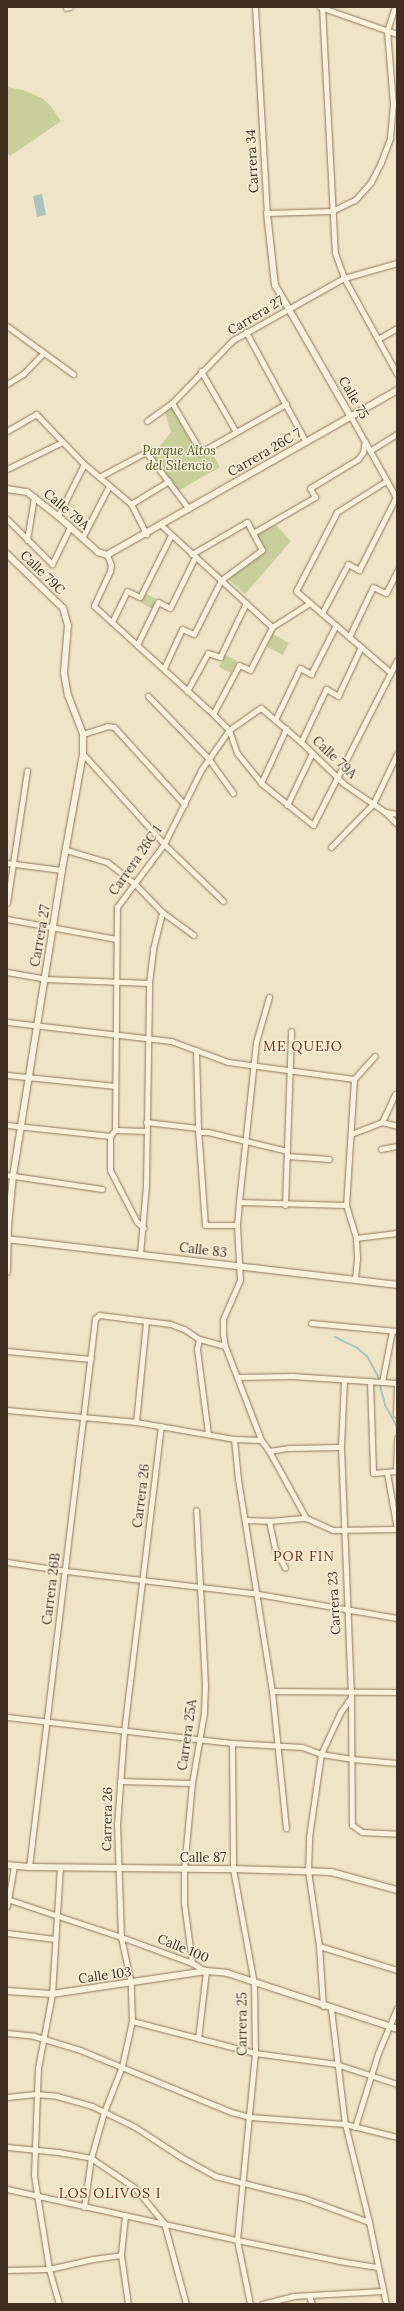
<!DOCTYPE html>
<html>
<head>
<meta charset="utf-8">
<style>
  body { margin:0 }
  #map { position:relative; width:404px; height:2311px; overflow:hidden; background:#f0e4c8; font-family:Lora,serif }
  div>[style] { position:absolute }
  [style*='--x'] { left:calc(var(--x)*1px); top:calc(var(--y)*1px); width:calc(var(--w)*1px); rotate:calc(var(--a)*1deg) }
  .green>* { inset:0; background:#c9cf9b }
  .water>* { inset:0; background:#a9c4bc }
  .stream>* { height:1.5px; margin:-0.75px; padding:0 0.75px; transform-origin:0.75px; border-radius:0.75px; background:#a9c4bc }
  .roads { filter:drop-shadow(0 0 1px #8d765c) drop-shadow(0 0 1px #8d765c) }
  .minor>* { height:5px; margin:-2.5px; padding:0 2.5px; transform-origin:2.5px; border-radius:2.5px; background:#faf1dc }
  .tertiary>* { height:6px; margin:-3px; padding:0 3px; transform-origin:3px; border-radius:3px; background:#faf1dc }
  span { translate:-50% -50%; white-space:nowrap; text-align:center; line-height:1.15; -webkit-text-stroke:3px #f7eed8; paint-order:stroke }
  .street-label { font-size:13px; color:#3d2e20 }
  .park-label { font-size:13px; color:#4d5a26; font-style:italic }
  .neighbourhood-label { font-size:14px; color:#6b2e1e; letter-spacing:1px }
  .frame { position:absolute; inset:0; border:8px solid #3d2e20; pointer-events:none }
</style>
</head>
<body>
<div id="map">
  <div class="green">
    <div style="clip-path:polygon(7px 87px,23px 90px,42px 98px,50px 105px,61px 121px,10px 156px,7px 152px)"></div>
    <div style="clip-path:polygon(171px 407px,199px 455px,210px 449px,220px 467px,178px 491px,152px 456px,171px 432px,165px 413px)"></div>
    <div style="clip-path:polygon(276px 525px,291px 541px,245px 594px,227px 578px,264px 550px,257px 535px)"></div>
    <div style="clip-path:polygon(145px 593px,156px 599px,152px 609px,140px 602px)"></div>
    <div style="clip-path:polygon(273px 634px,289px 643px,283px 655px,267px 647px)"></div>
    <div style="clip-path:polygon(225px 655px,237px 661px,231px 673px,219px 667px)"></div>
  </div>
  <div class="water">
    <div style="clip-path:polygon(42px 194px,46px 215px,37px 217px,33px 196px)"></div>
  </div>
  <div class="stream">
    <div style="--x:335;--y:1337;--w:25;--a:26"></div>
    <div style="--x:358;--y:1348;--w:13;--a:42"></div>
    <div style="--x:368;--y:1357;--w:24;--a:62"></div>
    <div style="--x:380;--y:1384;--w:23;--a:75"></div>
    <div style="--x:386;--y:1406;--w:23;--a:61"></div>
  </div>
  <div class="roads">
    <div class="minor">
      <div style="--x:255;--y:7;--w:206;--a:86.7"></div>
      <div style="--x:267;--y:213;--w:65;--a:-1.8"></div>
      <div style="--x:332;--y:211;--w:25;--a:-26"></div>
      <div style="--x:355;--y:200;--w:24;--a:-48"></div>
      <div style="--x:371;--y:182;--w:22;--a:-63"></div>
      <div style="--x:381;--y:162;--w:26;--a:-69"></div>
      <div style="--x:390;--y:138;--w:34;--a:-85"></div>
      <div style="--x:393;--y:104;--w:73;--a:-94.7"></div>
      <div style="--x:387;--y:31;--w:25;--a:-72"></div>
      <div style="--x:320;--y:7;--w:82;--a:19.3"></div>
      <div style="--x:322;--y:7;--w:246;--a:87"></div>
      <div style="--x:335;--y:253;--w:27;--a:70"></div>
      <div style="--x:344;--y:278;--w:110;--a:61.1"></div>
      <div style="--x:66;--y:8;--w:4;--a:-14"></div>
      <div style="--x:7;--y:326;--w:82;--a:36"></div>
      <div style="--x:246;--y:332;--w:125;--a:61.4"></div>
      <div style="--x:378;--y:339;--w:22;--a:-30"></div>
      <div style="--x:201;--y:371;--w:70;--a:60.2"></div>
      <div style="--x:7;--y:384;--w:19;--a:-32"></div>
      <div style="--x:23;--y:374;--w:29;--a:-46"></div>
      <div style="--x:172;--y:403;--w:57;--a:59.4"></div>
      <div style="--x:201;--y:452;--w:98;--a:-29.5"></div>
      <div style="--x:351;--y:417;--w:94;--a:60.7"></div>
      <div style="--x:147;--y:421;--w:31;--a:-36"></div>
      <div style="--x:172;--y:403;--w:88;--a:-45.9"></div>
      <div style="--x:233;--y:340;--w:127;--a:-29.2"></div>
      <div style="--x:344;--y:278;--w:55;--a:-15.8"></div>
      <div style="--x:7;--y:431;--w:34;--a:-30"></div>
      <div style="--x:36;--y:414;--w:69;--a:46.2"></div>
      <div style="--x:84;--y:464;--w:62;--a:40.4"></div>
      <div style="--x:131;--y:504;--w:34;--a:63"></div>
      <div style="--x:371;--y:450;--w:31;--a:-32"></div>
      <div style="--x:7;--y:469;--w:61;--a:-26.1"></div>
      <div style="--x:99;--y:477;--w:53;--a:-28"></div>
      <div style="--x:146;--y:452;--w:71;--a:53"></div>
      <div style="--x:386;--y:481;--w:58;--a:147.7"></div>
      <div style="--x:337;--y:512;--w:89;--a:117.4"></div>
      <div style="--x:296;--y:591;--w:125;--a:40.8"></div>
      <div style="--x:131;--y:504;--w:44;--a:-31.2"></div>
      <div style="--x:58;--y:516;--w:58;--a:-63.4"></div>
      <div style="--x:7;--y:519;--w:64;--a:45"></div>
      <div style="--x:52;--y:564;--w:41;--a:-64.1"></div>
      <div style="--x:161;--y:525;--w:151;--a:42.6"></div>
      <div style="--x:253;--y:533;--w:72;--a:-30.1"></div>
      <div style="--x:315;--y:497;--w:10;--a:-119"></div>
      <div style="--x:310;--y:488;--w:56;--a:-31.1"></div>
      <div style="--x:358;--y:459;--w:9;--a:-54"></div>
      <div style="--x:363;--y:452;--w:11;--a:-80"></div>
      <div style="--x:82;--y:538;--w:59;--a:-62.6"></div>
      <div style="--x:27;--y:540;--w:44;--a:-80.8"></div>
      <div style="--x:107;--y:555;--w:11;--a:68"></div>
      <div style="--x:111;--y:565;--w:6;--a:99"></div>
      <div style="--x:110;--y:571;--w:38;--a:115"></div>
      <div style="--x:94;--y:606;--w:161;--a:42.2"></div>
      <div style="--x:213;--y:714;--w:23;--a:45"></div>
      <div style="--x:229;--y:730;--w:24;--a:71"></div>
      <div style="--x:237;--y:753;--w:38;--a:51"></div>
      <div style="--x:261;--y:783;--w:67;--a:38.9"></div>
      <div style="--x:313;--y:825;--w:185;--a:-63"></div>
      <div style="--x:322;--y:613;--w:55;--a:-62"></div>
      <div style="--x:348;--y:564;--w:13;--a:29"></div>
      <div style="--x:359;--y:570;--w:82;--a:-63.1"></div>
      <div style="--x:112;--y:622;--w:34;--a:-64"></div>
      <div style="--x:127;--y:591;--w:14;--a:25"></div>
      <div style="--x:140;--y:597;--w:69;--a:-63.4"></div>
      <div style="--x:272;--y:627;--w:45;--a:-32.3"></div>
      <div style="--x:349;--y:637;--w:55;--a:-64.4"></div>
      <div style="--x:373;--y:587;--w:14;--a:25"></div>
      <div style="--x:386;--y:593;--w:25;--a:-63"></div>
      <div style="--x:137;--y:645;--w:48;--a:-64"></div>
      <div style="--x:158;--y:602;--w:13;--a:27"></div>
      <div style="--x:170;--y:608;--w:57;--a:-63.9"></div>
      <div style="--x:164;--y:668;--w:43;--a:-65.2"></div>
      <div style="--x:182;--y:629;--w:13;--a:23"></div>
      <div style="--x:194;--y:634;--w:60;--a:-63.4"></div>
      <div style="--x:221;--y:580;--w:51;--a:-36.2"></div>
      <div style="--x:262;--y:550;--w:32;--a:-118"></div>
      <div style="--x:247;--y:522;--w:64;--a:149.8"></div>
      <div style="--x:187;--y:691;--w:43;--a:-61.1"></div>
      <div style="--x:208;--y:653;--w:13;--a:18"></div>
      <div style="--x:220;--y:657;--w:60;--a:-64.3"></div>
      <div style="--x:148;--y:696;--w:86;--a:45.9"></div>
      <div style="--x:208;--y:758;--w:43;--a:54.5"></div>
      <div style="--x:213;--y:714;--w:55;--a:-62"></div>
      <div style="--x:239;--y:665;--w:12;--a:24"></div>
      <div style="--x:250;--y:670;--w:48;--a:-62.9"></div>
      <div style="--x:275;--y:720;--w:58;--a:-64.3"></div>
      <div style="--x:300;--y:668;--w:13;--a:29"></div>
      <div style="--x:311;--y:674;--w:55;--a:-63"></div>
      <div style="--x:83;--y:734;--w:25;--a:-18"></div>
      <div style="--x:107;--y:726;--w:7;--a:8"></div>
      <div style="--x:114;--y:727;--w:105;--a:47.7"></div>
      <div style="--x:301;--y:742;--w:59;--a:-64.7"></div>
      <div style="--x:326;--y:689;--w:14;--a:30"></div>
      <div style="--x:338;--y:696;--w:54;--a:-64.9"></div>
      <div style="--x:83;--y:754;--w:121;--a:48"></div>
      <div style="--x:164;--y:844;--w:82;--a:44"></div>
      <div style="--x:261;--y:783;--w:60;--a:-65.2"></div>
      <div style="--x:287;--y:805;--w:58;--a:-64.3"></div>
      <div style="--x:385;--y:812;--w:17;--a:45"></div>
      <div style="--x:331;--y:847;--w:60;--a:-45.7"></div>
      <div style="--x:373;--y:804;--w:55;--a:-64.4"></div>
      <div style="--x:66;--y:850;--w:43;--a:16.3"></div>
      <div style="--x:107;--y:862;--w:34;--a:38"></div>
      <div style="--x:134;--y:883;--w:40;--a:46"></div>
      <div style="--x:162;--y:912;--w:39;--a:36"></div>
      <div style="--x:7;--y:863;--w:55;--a:7.3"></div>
      <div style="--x:7;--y:903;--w:134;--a:-81.4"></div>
      <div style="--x:7;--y:919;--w:111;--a:10.4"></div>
      <div style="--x:7;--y:972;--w:39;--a:10"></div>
      <div style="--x:45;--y:979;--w:104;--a:2.2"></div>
      <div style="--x:269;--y:997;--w:47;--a:106.1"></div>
      <div style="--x:256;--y:1042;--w:161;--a:96.1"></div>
      <div style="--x:239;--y:1202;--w:23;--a:95"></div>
      <div style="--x:237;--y:1225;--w:55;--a:86.9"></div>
      <div style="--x:240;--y:1280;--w:43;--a:113.6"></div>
      <div style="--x:223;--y:1319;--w:15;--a:90"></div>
      <div style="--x:223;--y:1334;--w:12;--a:81"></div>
      <div style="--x:225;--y:1346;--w:101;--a:69"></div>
      <div style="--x:261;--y:1440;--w:14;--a:54"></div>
      <div style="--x:269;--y:1451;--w:77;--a:61.1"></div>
      <div style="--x:7;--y:1022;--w:165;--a:6.6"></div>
      <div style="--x:171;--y:1041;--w:61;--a:20.2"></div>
      <div style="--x:228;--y:1062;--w:127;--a:7.7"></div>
      <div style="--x:196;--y:1050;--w:78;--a:88.5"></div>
      <div style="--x:198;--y:1128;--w:97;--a:85.9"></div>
      <div style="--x:205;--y:1225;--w:32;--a:0"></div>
      <div style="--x:7;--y:1075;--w:109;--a:5.8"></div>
      <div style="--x:354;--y:1079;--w:126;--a:93.6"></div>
      <div style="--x:346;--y:1205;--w:34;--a:73"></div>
      <div style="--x:356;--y:1238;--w:21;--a:87"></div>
      <div style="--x:357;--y:1259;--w:20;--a:96"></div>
      <div style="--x:354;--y:1079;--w:31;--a:-48"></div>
      <div style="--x:146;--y:1122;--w:52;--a:6.6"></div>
      <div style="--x:382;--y:1122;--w:31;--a:-65"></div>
      <div style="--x:7;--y:1125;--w:104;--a:6.1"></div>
      <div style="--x:110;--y:1136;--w:8;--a:-50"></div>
      <div style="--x:115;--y:1130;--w:223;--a:-89.5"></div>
      <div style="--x:117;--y:907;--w:79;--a:-53.3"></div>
      <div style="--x:164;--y:844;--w:83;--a:-63.4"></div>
      <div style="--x:201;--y:770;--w:49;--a:-55"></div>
      <div style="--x:229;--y:730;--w:39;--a:-35"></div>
      <div style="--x:261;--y:708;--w:52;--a:40.4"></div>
      <div style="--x:301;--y:742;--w:60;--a:44.3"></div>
      <div style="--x:344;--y:784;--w:50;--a:34.3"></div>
      <div style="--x:385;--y:812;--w:12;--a:9"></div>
      <div style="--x:115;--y:1130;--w:31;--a:2"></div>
      <div style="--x:198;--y:1132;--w:10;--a:0"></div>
      <div style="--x:208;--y:1132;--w:81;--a:13.5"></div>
      <div style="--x:351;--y:1134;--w:33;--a:-21"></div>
      <div style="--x:382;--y:1122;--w:16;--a:15"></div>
      <div style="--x:110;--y:1136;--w:34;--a:90"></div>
      <div style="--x:110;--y:1170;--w:59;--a:62.6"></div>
      <div style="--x:137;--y:1222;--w:9;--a:41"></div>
      <div style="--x:381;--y:1149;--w:16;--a:-11"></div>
      <div style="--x:287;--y:1156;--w:42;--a:4.1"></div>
      <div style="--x:7;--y:1175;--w:96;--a:8.4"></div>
      <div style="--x:239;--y:1202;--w:107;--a:1.6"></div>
      <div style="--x:285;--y:1205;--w:174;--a:-88"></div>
      <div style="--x:356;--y:1238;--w:41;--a:-7"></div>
      <div style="--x:140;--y:1254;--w:69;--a:-85"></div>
      <div style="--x:146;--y:1185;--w:202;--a:-89.1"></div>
      <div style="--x:149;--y:983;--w:34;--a:-83"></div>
      <div style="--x:153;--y:949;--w:38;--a:-76"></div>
      <div style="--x:311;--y:1323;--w:86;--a:5.3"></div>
      <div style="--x:199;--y:1339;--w:10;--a:101"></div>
      <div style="--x:197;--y:1349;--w:86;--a:82.6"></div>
      <div style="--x:7;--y:1351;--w:84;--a:5.4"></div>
      <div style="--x:237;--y:1377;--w:55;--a:-1"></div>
      <div style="--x:292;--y:1376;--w:105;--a:3.8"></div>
      <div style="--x:344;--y:1380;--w:67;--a:92.6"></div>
      <div style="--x:341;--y:1447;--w:250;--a:87.7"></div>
      <div style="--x:351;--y:1697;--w:128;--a:89.6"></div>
      <div style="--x:352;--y:1825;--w:12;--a:35"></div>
      <div style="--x:362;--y:1832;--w:35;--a:3"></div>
      <div style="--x:370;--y:1381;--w:92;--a:88.1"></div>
      <div style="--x:373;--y:1473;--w:23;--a:-5"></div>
      <div style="--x:396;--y:1471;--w:33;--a:-88"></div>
      <div style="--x:382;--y:1382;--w:52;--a:-78.9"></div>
      <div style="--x:7;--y:1410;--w:130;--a:5.3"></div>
      <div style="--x:136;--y:1422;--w:99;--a:9.8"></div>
      <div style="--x:234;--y:1439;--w:27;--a:2"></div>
      <div style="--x:396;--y:1414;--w:31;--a:-88"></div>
      <div style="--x:136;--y:1422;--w:101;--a:-84.3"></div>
      <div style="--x:234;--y:1439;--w:40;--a:84.3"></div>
      <div style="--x:238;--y:1479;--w:215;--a:80.9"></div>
      <div style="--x:272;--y:1691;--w:138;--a:84.2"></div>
      <div style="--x:269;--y:1451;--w:20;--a:-9"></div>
      <div style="--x:289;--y:1448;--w:52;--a:-1.1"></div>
      <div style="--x:387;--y:1473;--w:57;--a:79.9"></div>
      <div style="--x:245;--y:1520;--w:24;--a:2"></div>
      <div style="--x:269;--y:1521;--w:37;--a:-5"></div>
      <div style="--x:306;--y:1518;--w:30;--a:24"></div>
      <div style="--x:333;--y:1530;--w:64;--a:-0.9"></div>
      <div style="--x:269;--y:1521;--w:29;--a:78"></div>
      <div style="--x:275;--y:1549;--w:21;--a:62"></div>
      <div style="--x:7;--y:1562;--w:60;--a:8.7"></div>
      <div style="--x:66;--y:1571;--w:193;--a:6.8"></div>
      <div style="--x:258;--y:1594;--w:141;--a:9.8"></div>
      <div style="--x:272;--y:1691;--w:125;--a:0.5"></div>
      <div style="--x:7;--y:1717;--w:226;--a:6.6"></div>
      <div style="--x:232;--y:1743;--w:70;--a:3.3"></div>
      <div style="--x:302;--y:1747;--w:20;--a:20"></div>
      <div style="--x:321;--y:1754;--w:31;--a:9"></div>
      <div style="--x:352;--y:1759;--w:45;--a:5.1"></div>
      <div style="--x:232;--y:1743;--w:126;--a:89.5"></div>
      <div style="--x:233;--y:1869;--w:116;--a:79.6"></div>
      <div style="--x:254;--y:1983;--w:70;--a:89.2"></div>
      <div style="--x:255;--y:2053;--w:188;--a:95.5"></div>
      <div style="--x:237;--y:2240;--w:65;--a:78.5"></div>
      <div style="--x:120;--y:1781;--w:72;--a:1.6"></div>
      <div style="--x:29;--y:1867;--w:552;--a:-83.13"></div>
      <div style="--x:95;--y:1319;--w:6;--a:-45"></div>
      <div style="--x:99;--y:1315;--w:72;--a:7.2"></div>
      <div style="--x:170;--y:1324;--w:15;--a:20"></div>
      <div style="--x:184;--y:1329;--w:18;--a:34"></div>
      <div style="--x:199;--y:1339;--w:27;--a:15"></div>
      <div style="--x:7;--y:1899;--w:120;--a:18.4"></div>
      <div style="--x:121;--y:1937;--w:76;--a:20.1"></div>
      <div style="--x:192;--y:1963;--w:16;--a:30"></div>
      <div style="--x:206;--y:1971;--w:68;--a:96.7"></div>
      <div style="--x:7;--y:1906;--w:41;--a:-80.1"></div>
      <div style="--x:7;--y:1933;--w:48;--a:7.1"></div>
      <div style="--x:319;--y:1946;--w:82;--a:17.1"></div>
      <div style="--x:192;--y:1963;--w:61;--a:-97.6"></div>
      <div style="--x:184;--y:1903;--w:34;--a:-90"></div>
      <div style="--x:184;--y:1869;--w:86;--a:-84.7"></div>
      <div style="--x:192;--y:1783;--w:71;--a:-80.3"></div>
      <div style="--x:204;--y:1713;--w:28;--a:-88"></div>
      <div style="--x:205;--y:1685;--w:175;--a:-92.9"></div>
      <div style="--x:323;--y:2006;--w:60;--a:-93.8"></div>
      <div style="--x:319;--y:1946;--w:76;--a:-98.3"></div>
      <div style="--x:308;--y:1871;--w:34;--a:-88"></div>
      <div style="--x:309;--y:1837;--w:84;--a:-81.8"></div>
      <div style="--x:321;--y:1754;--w:45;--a:-65.1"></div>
      <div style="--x:340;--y:1713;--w:19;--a:-55"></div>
      <div style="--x:331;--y:2009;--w:116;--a:83.1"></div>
      <div style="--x:345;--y:2124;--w:101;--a:76.2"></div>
      <div style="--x:369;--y:2222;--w:84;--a:78.3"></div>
      <div style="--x:132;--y:2021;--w:127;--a:14.6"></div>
      <div style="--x:255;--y:2053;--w:82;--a:7.7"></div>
      <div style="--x:336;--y:2064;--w:64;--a:18.2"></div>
      <div style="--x:7;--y:2033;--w:27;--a:6"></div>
      <div style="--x:34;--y:2036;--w:48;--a:16.9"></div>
      <div style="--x:80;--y:2050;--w:163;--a:22.3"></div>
      <div style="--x:231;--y:2112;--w:20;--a:15"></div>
      <div style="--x:250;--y:2117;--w:95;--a:4.2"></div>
      <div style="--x:345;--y:2124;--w:54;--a:14"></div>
      <div style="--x:7;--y:2097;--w:29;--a:-6"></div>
      <div style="--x:36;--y:2094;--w:21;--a:5"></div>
      <div style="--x:57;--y:2096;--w:36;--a:16"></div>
      <div style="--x:92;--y:2106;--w:48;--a:26"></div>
      <div style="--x:135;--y:2127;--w:55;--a:33.1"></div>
      <div style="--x:181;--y:2157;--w:39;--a:29"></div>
      <div style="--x:215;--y:2176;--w:92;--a:13.9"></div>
      <div style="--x:304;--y:2198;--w:69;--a:20.3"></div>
      <div style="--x:355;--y:2127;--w:77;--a:-72.7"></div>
      <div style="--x:378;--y:2053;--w:49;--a:-67.1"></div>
      <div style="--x:7;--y:2147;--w:51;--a:5.6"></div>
      <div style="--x:58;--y:2152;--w:34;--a:10"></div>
      <div style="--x:91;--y:2158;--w:53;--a:34.3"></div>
      <div style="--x:135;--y:2188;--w:45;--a:50.4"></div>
      <div style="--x:164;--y:2223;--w:84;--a:74.8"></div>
      <div style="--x:7;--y:2189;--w:236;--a:12.5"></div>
      <div style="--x:237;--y:2240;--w:104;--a:11.6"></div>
      <div style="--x:339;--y:2261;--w:39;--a:9"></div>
      <div style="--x:84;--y:2207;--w:49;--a:-81.9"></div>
      <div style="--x:91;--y:2158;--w:48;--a:-74.2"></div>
      <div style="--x:104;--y:2112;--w:49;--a:-68.6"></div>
      <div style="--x:122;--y:2066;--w:46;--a:-77.5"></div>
      <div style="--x:132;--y:2021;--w:37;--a:-92"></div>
      <div style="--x:131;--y:1984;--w:48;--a:-102"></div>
      <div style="--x:121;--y:1937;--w:112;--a:-92"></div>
      <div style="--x:117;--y:1825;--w:94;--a:-85.7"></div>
      <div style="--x:124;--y:1731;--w:307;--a:-83.1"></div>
      <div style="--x:125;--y:2216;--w:39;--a:96"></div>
      <div style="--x:121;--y:2255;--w:49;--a:81.9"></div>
      <div style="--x:7;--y:2270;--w:42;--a:-1.4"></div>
      <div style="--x:49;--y:2269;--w:45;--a:-12.8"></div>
      <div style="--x:93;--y:2259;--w:28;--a:-8"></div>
      <div style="--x:309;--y:2296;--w:9;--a:69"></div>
      <div style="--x:59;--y:2304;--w:36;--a:-106"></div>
      <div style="--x:49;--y:2269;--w:95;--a:-99.1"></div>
      <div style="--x:34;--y:2175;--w:107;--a:-87.9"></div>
      <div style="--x:38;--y:2068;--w:75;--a:-79.3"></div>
      <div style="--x:52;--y:1994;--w:127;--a:-86.4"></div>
      <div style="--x:262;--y:2304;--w:32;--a:-14"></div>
      <div style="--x:293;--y:2296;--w:90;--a:-3.2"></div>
    </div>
    <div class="tertiary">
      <div style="--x:267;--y:213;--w:72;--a:83.7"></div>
      <div style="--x:275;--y:285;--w:152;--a:60.1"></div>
      <div style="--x:7;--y:489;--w:20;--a:9"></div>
      <div style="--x:27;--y:492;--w:39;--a:38"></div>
      <div style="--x:58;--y:516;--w:54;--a:42"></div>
      <div style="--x:98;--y:552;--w:9;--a:18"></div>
      <div style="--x:107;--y:555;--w:334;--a:-29.6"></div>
      <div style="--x:7;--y:554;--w:78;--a:44"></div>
      <div style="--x:63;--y:608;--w:18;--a:74"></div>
      <div style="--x:68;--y:625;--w:48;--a:94.8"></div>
      <div style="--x:64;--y:673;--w:22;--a:80"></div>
      <div style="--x:68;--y:695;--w:42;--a:69"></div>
      <div style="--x:83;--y:734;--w:20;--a:90"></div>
      <div style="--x:83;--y:754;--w:118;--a:100.3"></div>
      <div style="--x:62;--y:870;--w:310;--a:99.1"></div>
      <div style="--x:13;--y:1176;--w:49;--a:95.8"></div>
      <div style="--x:8;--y:1225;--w:47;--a:91.2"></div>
      <div style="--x:7;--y:1239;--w:393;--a:6.7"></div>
      <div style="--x:7;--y:1865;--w:22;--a:5"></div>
      <div style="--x:29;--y:1867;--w:204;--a:0.6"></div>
      <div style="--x:233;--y:1869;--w:98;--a:1.8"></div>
      <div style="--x:331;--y:1872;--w:68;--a:15.3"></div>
      <div style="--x:7;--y:1991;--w:45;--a:3.8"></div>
      <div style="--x:52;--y:1994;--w:156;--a:-8.5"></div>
      <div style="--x:206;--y:1971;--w:21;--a:5"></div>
      <div style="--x:227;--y:1973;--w:179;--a:18.2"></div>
    </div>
  </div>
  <div class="street-label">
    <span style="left:253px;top:161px;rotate:-93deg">Carrera 34</span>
    <span style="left:256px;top:316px;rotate:-31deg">Carrera 27</span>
    <span style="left:353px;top:398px;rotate:60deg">Calle 75</span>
    <span style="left:265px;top:453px;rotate:-30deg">Carrera 26C 7</span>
    <span style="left:66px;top:510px;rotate:40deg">Calle 79A</span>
    <span style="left:42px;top:573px;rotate:44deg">Calle 79C</span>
    <span style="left:334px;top:758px;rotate:43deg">Calle 79A</span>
    <span style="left:136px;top:861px;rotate:-55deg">Carrera 26C 1</span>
    <span style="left:41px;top:936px;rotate:-80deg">Carrera 27</span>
    <span style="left:203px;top:1251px;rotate:7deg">Calle 83</span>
    <span style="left:142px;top:1496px;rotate:-83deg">Carrera 26</span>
    <span style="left:52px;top:1589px;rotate:-83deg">Carrera 26B</span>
    <span style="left:335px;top:1603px;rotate:-93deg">Carrera 23</span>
    <span style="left:188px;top:1735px;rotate:-82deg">Carrera 25A</span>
    <span style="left:108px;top:1819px;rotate:-89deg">Carrera 26</span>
    <span style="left:203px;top:1858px">Calle 87</span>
    <span style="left:183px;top:1949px;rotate:22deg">Calle 100</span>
    <span style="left:105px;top:1976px;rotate:-8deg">Calle 103</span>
    <span style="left:243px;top:2024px;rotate:-90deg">Carrera 25</span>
  </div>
  <div class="park-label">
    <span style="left:179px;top:459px">Parque Altos<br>del Silencio</span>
  </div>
  <div class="neighbourhood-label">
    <span style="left:303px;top:1046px">ME QUEJO</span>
    <span style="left:304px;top:1556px">POR FIN</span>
    <span style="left:110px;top:2193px">LOS OLIVOS I</span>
  </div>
  <div class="frame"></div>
</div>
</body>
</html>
